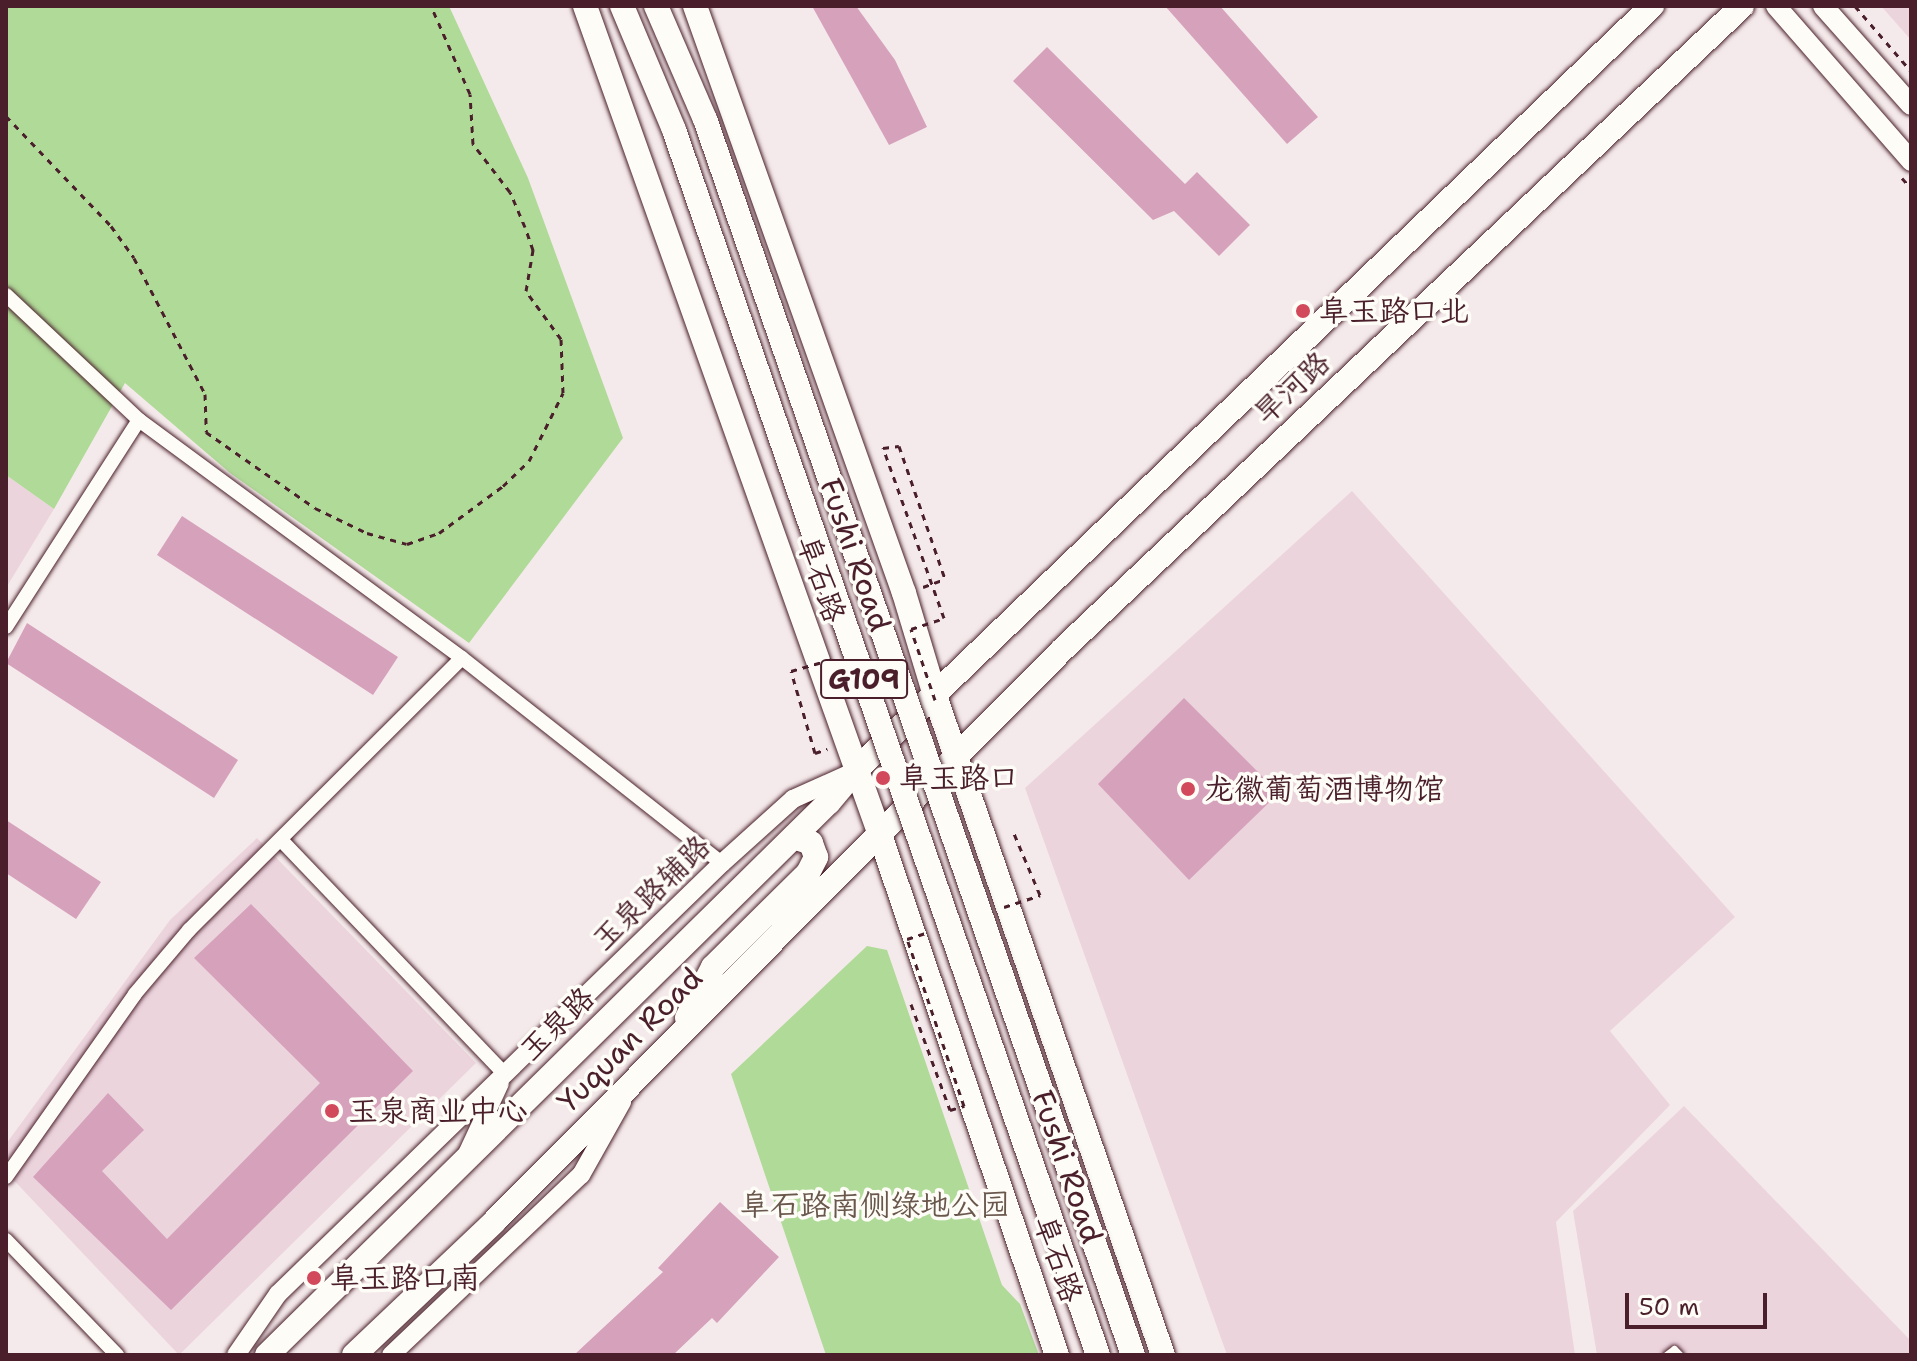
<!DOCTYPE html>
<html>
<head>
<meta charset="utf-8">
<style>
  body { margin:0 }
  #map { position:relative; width:1917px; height:1361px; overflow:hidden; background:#f5eaeb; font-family:"Shantell Sans","LXGW WenKai TC",sans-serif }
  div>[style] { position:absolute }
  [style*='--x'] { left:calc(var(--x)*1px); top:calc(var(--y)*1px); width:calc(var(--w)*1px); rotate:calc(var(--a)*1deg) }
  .built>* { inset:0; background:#ecd4dd }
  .green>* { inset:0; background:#b0da98 }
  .building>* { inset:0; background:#d6a2bb }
  .path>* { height:3px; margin-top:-1.5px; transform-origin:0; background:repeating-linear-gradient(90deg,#4a1f2b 0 6px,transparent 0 12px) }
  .roads { filter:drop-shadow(0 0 2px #4a1f2b) drop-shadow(0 0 2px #4a1f2b) }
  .service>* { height:7px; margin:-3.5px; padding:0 3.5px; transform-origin:3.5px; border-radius:3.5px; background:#fdfcf7 }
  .minor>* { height:14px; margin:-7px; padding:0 7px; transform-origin:7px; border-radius:7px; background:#fdfcf7 }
  .tertiary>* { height:18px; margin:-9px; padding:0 9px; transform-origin:9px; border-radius:9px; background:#fdfcf7 }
  .secondary>* { height:20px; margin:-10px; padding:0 10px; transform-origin:10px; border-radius:10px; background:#fdfcf7 }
  .primary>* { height:24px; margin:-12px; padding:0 12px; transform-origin:12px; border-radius:12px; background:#fdfcf7 }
  .path-bridge>* { height:3px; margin-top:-1.5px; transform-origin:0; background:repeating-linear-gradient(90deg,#4a1f2b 0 6px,transparent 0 12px) }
  .bridges { filter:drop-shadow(0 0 2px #4a1f2b) drop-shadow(0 0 2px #4a1f2b) }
  .trunk-bridge>* { height:24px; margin:-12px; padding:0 12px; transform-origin:12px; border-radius:12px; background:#fdfcf7 }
  .dots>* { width:22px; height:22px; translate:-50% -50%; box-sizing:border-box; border:4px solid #fdfcf7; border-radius:50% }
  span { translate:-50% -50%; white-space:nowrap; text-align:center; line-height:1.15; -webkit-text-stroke:7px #fdfcf7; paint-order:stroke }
  .shield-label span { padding:2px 6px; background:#fdfcf7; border:2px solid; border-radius:6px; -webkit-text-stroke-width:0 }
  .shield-label { font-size:28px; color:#4a1f2b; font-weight:700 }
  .poi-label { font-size:30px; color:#4a1f2b }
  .left { translate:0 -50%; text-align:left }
  .street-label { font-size:30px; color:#4a1f2b }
  .park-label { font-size:30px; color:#69574c }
  .frame { position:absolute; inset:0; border:8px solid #4a1f2b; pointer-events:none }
  .scale { position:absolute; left:1625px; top:1293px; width:142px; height:36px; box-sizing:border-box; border:4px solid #4a1f2b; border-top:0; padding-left:10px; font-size:24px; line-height:28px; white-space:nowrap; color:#4a1f2b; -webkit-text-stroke:6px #fdfcf7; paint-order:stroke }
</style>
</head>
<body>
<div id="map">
  <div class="built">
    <div style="clip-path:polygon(1881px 6px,1911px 6px,1911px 40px)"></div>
    <div style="clip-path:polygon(6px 475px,54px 509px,6px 588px)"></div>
    <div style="clip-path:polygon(1352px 491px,1735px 917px,1610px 1031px,1670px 1105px,1556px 1222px,1575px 1355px,1227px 1355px,1025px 788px)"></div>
    <div style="clip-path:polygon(257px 838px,476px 1063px,179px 1355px,6px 1172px,6px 1144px,170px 920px)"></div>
    <div style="clip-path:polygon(1684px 1106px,1911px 1341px,1911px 1355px,1597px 1355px,1573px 1211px)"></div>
  </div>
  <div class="green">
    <div style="clip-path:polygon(6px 6px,449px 6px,528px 178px,623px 438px,469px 643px,230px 473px,125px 383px,54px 509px,6px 475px)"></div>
    <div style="clip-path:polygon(867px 946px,887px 950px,1002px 1285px,1020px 1304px,1039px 1355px,826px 1355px,731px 1074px)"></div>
  </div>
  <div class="building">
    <div style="clip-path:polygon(812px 6px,856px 6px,895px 60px,927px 127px,889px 145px)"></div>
    <div style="clip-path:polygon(1165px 6px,1220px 6px,1318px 117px,1287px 144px)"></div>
    <div style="clip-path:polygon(1047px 47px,1185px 184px,1197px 172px,1250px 225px,1219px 256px,1174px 211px,1153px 220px,1013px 81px)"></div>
    <div style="clip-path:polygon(182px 516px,398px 657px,373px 695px,157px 555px)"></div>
    <div style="clip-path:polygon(27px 623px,238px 760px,214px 798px,6px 663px)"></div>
    <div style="clip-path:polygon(1184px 698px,1279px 793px,1189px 880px,1098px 784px)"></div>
    <div style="clip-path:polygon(6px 820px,101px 882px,76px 919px,6px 873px)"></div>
    <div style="clip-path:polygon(251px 904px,413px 1071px,171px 1310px,33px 1177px,108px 1093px,144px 1130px,102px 1171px,167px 1239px,320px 1083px,194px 958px)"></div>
    <div style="clip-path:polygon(720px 1202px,779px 1257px,717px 1323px,712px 1318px,673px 1355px,574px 1355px,663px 1272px,658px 1268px)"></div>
  </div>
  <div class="path">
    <div style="--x:1855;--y:6;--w:86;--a:49.3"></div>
    <div style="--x:6;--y:116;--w:152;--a:46.3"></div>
    <div style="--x:111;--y:226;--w:39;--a:54"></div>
    <div style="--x:134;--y:258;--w:153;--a:62.4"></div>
    <div style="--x:205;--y:394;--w:38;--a:88"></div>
    <div style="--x:206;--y:432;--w:133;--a:34.9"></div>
    <div style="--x:315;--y:508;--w:58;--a:25.7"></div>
    <div style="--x:367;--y:533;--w:41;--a:15.4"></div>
    <div style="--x:407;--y:544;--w:34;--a:-19"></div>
    <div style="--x:439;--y:533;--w:79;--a:-36.3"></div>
    <div style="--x:503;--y:486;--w:36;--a:-44"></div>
    <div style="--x:529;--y:461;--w:76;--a:-63.4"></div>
    <div style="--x:563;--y:393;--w:54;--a:-92.1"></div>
    <div style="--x:561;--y:339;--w:59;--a:-126.1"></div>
    <div style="--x:526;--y:291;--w:42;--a:-80.3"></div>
    <div style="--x:533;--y:250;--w:24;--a:-109"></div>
    <div style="--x:525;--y:227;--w:38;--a:-113"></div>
    <div style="--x:510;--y:192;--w:61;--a:-127.6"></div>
    <div style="--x:473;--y:144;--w:50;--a:-93.4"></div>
    <div style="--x:470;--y:94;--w:96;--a:-113.9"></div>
    <div style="--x:1902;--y:178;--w:13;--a:48"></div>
    <div style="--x:923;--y:587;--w:23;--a:-20"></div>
    <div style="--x:815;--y:753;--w:13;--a:-18"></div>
  </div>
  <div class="roads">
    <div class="service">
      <div style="--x:1666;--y:1355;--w:10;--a:-37"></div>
      <div style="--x:1674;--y:1349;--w:8;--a:45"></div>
    </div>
    <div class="minor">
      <div style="--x:6;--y:295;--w:183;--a:43.2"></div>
      <div style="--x:139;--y:420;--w:401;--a:36.4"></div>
      <div style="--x:462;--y:658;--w:331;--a:38.3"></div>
      <div style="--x:6;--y:627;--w:246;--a:-57.3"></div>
      <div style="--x:282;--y:841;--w:321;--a:46.3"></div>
      <div style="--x:6;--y:1177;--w:224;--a:-54.8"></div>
      <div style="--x:135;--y:994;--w:84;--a:-49.8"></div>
      <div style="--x:189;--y:930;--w:385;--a:-44.9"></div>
      <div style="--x:6;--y:1240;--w:160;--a:46"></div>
    </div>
    <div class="tertiary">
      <div style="--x:467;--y:1154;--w:78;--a:-65.1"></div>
      <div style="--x:236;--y:1355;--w:74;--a:-55.5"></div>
      <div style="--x:278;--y:1294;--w:619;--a:-44.15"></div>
      <div style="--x:722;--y:863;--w:96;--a:-42"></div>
      <div style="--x:793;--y:799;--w:66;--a:-24.2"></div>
      <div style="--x:391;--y:1355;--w:262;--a:-43.5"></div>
      <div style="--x:581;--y:1175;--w:84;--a:-60.7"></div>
    </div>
    <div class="secondary">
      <div style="--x:1776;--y:6;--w:206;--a:48.9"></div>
      <div style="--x:1823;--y:6;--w:132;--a:48.4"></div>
    </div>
    <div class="primary">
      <div style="--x:585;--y:6;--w:880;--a:70.41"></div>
      <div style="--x:880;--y:835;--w:549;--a:71.2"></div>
      <div style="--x:695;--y:6;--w:623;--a:70.4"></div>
      <div style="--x:904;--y:593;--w:108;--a:73.2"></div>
      <div style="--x:935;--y:696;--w:697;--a:70.92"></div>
      <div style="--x:687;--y:1018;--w:57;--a:-63"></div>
      <div style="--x:713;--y:967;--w:134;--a:-44.7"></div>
      <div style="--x:808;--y:873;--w:18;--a:-63"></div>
      <div style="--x:816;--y:857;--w:15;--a:-110"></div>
      <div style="--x:811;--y:843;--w:18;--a:-161"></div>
      <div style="--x:267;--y:1355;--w:788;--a:-44.54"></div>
      <div style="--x:829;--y:802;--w:40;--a:-50"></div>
      <div style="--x:855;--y:771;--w:1105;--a:-43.83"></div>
      <div style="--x:354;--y:1355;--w:193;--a:-43.5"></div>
      <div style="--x:494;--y:1222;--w:808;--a:-45.2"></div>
      <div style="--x:1063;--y:649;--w:935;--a:-43.44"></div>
    </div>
  </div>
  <div class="path-bridge">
    <div style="--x:935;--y:700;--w:75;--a:-108.7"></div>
    <div style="--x:911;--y:629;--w:35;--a:-18"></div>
    <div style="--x:944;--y:618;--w:181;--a:-109.7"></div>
    <div style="--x:883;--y:448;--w:16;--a:-7"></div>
    <div style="--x:899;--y:446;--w:141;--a:70.9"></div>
    <div style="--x:815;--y:753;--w:85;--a:-106.3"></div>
    <div style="--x:791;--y:671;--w:47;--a:-16.1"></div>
    <div style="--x:1004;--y:907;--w:38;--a:-18"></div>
    <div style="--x:1040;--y:895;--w:69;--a:-112.9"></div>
    <div style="--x:911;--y:1004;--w:113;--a:69.8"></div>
    <div style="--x:950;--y:1110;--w:15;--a:-16"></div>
    <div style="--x:964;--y:1106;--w:176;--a:-108.8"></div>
    <div style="--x:907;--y:939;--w:22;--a:-18"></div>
  </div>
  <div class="bridges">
    <div class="trunk-bridge">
      <div style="--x:622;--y:6;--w:134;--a:67.2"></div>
      <div style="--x:674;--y:130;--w:1296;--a:70.91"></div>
      <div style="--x:656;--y:6;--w:123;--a:66.6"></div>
      <div style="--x:705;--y:119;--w:1308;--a:70.9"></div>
    </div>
  </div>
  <div class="dots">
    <div style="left:1303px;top:311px;background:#d1495b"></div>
    <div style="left:883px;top:778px;background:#d1495b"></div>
    <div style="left:1188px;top:789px;background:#d1495b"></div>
    <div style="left:332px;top:1111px;background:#d1495b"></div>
    <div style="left:314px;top:1278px;background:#d1495b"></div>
  </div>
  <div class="shield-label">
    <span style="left:864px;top:679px">G109</span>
  </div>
  <div class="poi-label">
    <span class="left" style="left:1319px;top:311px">阜玉路口北</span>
    <span class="left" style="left:899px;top:778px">阜玉路口</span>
    <span class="left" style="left:1204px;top:789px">龙徽葡萄酒博物馆</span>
    <span class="left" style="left:348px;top:1111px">玉泉商业中心</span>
    <span class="left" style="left:330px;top:1278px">阜玉路口南</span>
  </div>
  <div class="street-label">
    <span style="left:1292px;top:388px;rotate:-43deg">旱河路</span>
    <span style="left:855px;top:555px;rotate:71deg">Fushi Road</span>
    <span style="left:821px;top:579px;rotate:71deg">阜石路</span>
    <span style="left:651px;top:893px;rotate:-44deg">玉泉路辅路</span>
    <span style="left:557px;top:1024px;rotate:-44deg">玉泉路</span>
    <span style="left:630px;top:1040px;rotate:-45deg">Yuquan Road</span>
    <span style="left:1067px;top:1167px;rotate:71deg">Fushi Road</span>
    <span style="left:1058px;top:1259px;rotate:71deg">阜石路</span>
  </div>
  <div class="park-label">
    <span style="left:875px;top:1205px">阜石路南侧绿地公园</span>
  </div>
  <div class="frame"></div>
  <div class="scale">50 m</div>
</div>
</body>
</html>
